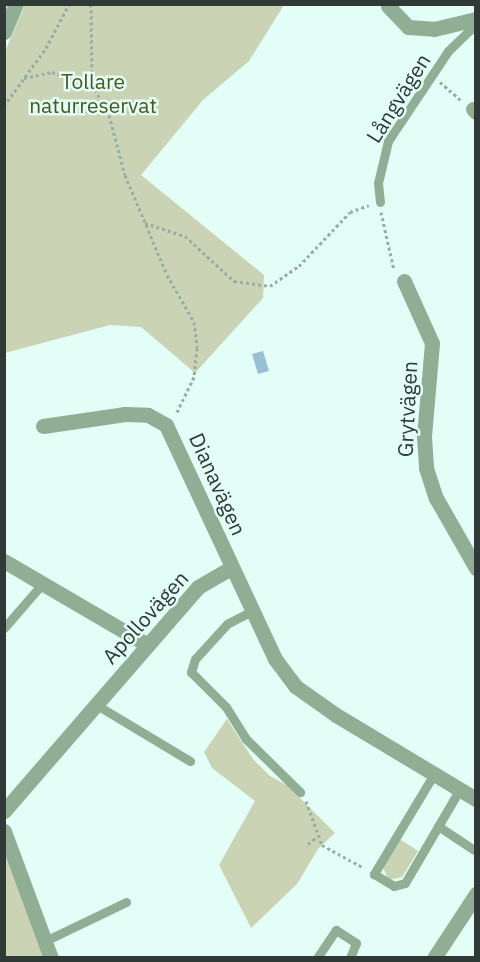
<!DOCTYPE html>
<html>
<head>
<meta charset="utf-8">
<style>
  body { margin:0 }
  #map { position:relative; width:480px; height:962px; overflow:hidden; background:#e3fef6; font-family:"IBM Plex Sans",sans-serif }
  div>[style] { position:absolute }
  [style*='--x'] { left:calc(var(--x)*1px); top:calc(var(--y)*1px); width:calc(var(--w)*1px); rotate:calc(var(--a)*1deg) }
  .green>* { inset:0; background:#cad4b5 }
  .water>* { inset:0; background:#98bfd5 }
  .path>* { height:3px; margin-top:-1.5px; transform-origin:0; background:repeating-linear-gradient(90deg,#99ada7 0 3px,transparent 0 6px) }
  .service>* { height:9px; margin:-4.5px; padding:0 4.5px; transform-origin:4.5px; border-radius:4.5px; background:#8fae94 }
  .minor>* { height:15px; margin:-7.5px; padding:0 7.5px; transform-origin:7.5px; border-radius:7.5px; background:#8fae94 }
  span { translate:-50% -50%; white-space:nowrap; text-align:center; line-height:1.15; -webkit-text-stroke:5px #e3fef6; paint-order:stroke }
  .park-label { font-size:21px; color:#4a571e }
  .street-label { font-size:21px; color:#2f3936 }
  .frame { position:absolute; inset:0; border:6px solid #2f3936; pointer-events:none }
</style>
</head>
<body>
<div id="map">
  <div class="green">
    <div style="clip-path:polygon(25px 5px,284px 5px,249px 61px,203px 100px,141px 175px,264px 275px,263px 298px,195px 373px,141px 327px,110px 325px,5px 353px,5px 51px)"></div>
    <div style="clip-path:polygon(227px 719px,253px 759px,270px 776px,287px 785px,335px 833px,318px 849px,297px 884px,251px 928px,219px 865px,255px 801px,212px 768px,204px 752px)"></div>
    <div style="clip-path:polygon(398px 838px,418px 851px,402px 877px,389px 880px,382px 866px)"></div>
    <div style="clip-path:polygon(4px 853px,44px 957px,5px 957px)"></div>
  </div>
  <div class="water">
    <div style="clip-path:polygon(263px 351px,269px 371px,258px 374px,252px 354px)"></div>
  </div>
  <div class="path">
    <div style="--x:91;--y:4;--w:80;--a:89.3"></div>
    <div style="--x:24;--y:78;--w:29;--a:-12"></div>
    <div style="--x:52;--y:72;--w:42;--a:16.7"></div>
    <div style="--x:92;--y:84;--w:35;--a:61"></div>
    <div style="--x:109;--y:115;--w:62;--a:75.1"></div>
    <div style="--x:125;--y:175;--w:108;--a:67.2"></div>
    <div style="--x:167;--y:275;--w:54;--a:60.1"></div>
    <div style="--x:194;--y:322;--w:26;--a:83"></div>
    <div style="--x:197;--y:348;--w:29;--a:96"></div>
    <div style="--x:194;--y:377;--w:41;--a:115.9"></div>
    <div style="--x:440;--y:82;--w:29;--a:41"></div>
    <div style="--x:4;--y:106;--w:72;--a:-54.1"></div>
    <div style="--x:46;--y:48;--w:50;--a:-62.4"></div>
    <div style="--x:381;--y:212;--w:59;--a:77.4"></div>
    <div style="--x:145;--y:223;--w:42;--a:18"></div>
    <div style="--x:185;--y:236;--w:67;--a:42.6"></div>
    <div style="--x:234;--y:281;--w:36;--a:8"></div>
    <div style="--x:270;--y:286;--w:35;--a:-35"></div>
    <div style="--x:299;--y:266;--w:74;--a:-46.6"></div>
    <div style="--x:350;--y:212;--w:20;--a:-20"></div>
    <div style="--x:306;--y:801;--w:47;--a:70"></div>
    <div style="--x:322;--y:845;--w:48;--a:28.7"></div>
    <div style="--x:308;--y:844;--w:13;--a:-39"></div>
  </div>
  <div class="service">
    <div style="--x:380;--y:202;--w:19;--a:-96"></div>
    <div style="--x:378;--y:183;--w:43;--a:-76.6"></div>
    <div style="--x:388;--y:141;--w:108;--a:-56.3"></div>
    <div style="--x:448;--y:51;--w:39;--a:-44"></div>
    <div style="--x:252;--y:611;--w:28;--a:153"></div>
    <div style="--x:227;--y:624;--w:47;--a:132.4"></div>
    <div style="--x:195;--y:659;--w:14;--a:107"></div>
    <div style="--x:191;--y:672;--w:49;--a:45"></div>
    <div style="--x:226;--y:707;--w:38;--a:58"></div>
    <div style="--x:246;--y:739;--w:76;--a:44.5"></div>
    <div style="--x:4;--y:628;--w:60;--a:-49.1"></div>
    <div style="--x:95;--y:704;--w:111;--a:31"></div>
    <div style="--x:434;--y:774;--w:117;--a:121"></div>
    <div style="--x:374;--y:874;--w:23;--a:31"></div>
    <div style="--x:394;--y:886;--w:11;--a:-15"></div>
    <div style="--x:405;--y:883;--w:109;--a:-59.7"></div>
    <div style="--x:438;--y:826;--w:43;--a:33.7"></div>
    <div style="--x:45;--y:941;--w:90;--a:-25.7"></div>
    <div style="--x:317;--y:958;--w:34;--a:-56"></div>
    <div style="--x:336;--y:930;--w:24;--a:33"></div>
    <div style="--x:356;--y:943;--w:16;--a:112"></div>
  </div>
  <div class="minor">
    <div style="--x:388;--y:6;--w:29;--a:46"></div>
    <div style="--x:408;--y:27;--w:26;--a:4"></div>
    <div style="--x:434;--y:29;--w:43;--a:-13.4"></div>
    <div style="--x:4;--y:32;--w:30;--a:-67"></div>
    <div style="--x:473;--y:109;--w:4;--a:45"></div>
    <div style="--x:404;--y:281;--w:68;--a:65.7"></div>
    <div style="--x:432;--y:343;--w:94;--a:94.9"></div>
    <div style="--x:424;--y:437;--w:31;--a:86"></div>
    <div style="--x:426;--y:468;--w:32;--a:72"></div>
    <div style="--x:436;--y:498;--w:81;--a:60.3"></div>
    <div style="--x:43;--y:426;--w:83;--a:-8.3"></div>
    <div style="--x:125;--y:414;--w:23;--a:2"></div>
    <div style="--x:148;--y:415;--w:21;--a:29"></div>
    <div style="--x:166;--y:425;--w:258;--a:65"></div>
    <div style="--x:275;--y:659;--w:34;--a:53"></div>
    <div style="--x:295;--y:686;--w:50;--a:35.3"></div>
    <div style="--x:336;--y:715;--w:163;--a:31"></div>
    <div style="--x:4;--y:561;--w:164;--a:30.3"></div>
    <div style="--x:4;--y:811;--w:296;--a:-49.1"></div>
    <div style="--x:198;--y:587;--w:39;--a:-30"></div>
    <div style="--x:4;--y:831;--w:135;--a:69.7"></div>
    <div style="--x:434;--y:958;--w:77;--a:-56.7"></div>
  </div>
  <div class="park-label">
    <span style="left:93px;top:93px">Tollare<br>naturreservat</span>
  </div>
  <div class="street-label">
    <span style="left:398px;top:98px;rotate:-58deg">Långvägen</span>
    <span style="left:407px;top:409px;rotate:-87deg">Grytvägen</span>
    <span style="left:218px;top:484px;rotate:66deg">Dianavägen</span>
    <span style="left:145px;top:617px;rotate:-48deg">Apollovägen</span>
  </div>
  <div class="frame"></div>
</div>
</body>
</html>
